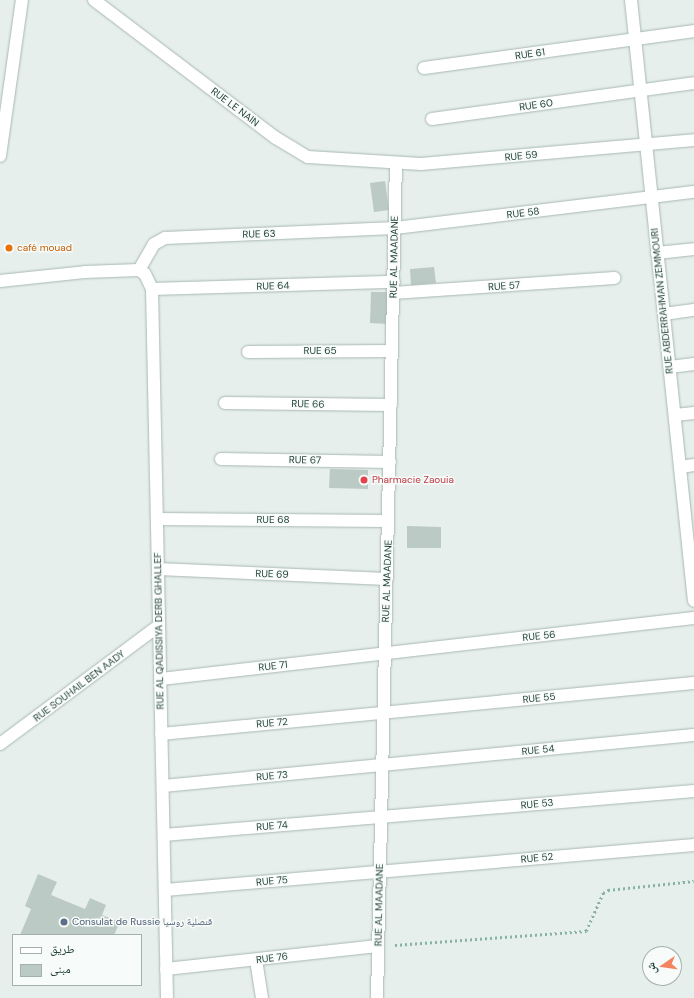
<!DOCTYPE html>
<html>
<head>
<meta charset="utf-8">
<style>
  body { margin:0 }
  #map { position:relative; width:694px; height:998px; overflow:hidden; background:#e6efeb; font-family:"DM Sans","Noto Naskh Arabic",sans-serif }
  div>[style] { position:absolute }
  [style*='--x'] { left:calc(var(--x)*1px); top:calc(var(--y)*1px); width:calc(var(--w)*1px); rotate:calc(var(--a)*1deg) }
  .building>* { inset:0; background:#bbcac4 }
  .path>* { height:2.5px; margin-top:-1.25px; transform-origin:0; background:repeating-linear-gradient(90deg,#86b3a5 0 2px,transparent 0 5px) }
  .roads { filter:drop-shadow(0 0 1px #a8b8b2) drop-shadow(0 0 1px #a8b8b2) }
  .minor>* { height:12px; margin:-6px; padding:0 6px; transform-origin:6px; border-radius:6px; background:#fff }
  .dots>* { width:11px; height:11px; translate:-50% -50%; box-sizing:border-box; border:2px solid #f7fbf9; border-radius:50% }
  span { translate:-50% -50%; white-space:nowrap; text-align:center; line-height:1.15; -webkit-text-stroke:3px #f7fbf9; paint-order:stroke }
  .street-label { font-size:10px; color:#24423a }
  .food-label { font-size:10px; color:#c56008 }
  .left { translate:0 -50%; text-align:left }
  .health-label { font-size:10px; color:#be3a42 }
  .service-label { font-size:10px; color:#4e5e75 }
  .legend { position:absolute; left:12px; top:934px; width:130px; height:52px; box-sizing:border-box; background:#f7fbf9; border:1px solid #a3b1ad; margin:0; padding:5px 7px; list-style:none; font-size:12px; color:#24423a }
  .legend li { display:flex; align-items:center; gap:8px; height:20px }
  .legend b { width:20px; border:1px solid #a3b1ad }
  .north { position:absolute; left:642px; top:946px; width:40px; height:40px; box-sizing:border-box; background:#f7fbf9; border:1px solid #a3b1ad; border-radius:50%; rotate:257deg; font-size:11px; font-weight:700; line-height:16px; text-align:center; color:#24423a }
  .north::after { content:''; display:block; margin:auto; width:14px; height:18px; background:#f4845f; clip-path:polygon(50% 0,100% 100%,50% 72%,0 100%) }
</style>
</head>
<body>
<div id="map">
  <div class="building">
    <div style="clip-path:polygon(385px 181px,389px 210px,374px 212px,370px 183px)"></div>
    <div style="clip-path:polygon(434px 267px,436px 283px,411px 285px,410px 269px)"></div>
    <div style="clip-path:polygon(371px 292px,390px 292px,389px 324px,370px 323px)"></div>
    <div style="clip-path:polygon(330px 469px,368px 470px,368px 489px,329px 488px)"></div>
    <div style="clip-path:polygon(407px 526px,441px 527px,441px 548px,407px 548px)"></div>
    <div style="clip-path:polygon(38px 874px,57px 882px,51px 895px,85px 909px,90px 898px,106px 905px,102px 915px,120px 922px,114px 935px,20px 935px,31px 909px,25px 906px)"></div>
  </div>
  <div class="path">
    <div style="--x:395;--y:945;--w:192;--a:-4.2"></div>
    <div style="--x:586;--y:931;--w:42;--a:-65.9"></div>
    <div style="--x:603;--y:893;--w:6;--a:-31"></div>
    <div style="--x:608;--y:890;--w:86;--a:-6"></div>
  </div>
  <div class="roads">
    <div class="minor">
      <div style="--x:94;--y:0;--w:228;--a:37.2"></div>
      <div style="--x:276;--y:138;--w:37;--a:31"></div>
      <div style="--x:308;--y:157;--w:113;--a:3.5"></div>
      <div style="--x:421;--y:164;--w:274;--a:-5"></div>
      <div style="--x:631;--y:0;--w:604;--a:84.02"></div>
      <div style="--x:424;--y:68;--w:273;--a:-7.8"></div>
      <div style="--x:432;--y:119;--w:264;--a:-7.8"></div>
      <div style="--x:0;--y:156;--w:158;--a:-82"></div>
      <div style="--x:657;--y:253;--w:37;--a:-6"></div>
      <div style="--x:139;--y:270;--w:7;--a:34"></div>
      <div style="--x:145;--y:274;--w:17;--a:65"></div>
      <div style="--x:152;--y:289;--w:709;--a:88.79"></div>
      <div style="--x:139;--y:270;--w:30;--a:-60"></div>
      <div style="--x:154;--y:244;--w:13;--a:-29"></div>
      <div style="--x:165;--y:238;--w:230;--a:-2.5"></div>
      <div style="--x:395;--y:228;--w:301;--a:-6.9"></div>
      <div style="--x:0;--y:281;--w:85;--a:-6"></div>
      <div style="--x:85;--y:272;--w:54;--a:-2.1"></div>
      <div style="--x:152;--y:289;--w:242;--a:-1.7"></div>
      <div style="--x:393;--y:293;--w:222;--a:-3.9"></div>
      <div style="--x:664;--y:314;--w:30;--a:-8"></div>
      <div style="--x:248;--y:352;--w:144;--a:-0.4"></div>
      <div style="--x:670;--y:367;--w:24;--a:-7"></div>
      <div style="--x:225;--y:403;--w:166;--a:0.7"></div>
      <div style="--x:675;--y:415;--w:19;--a:-6"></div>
      <div style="--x:221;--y:459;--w:169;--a:1"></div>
      <div style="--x:680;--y:467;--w:14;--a:-8"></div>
      <div style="--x:157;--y:519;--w:231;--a:0.5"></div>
      <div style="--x:158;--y:569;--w:229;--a:2.5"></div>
      <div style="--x:161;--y:679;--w:536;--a:-6.53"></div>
      <div style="--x:161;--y:734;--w:535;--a:-5.47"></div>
      <div style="--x:0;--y:744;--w:196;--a:-36.7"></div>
      <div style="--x:163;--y:786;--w:533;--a:-5.49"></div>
      <div style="--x:164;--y:835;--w:532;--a:-4.75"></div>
      <div style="--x:165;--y:890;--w:531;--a:-4.86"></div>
      <div style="--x:256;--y:960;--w:38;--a:81"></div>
      <div style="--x:166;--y:969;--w:213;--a:-6.2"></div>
      <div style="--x:377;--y:998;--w:835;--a:-88.7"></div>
    </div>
  </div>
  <div class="dots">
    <div style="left:9px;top:248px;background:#e8710a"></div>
    <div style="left:364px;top:480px;background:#e0444e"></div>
    <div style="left:64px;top:922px;background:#5c6f8a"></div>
  </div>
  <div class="street-label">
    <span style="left:530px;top:54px;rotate:-8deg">RUE 61</span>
    <span style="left:536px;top:105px;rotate:-8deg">RUE 60</span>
    <span style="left:235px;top:107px;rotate:37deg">RUE LE NAIN</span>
    <span style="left:521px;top:156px;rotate:-5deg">RUE 59</span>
    <span style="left:523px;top:213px;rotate:-7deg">RUE 58</span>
    <span style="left:259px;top:234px;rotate:-2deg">RUE 63</span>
    <span style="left:394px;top:257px;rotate:-89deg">RUE AL MAADANE</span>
    <span style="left:273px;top:286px;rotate:-2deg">RUE 64</span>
    <span style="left:504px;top:286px;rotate:-4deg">RUE 57</span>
    <span style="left:662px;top:301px;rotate:-96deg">RUE ABDERRAHMAN ZEMMOURI</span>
    <span style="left:320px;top:351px">RUE 65</span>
    <span style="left:308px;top:404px;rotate:1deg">RUE 66</span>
    <span style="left:305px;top:460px;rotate:1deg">RUE 67</span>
    <span style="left:273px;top:520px">RUE 68</span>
    <span style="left:272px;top:574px;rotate:2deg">RUE 69</span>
    <span style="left:387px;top:581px;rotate:-88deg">RUE AL MAADANE</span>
    <span style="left:159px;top:631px;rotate:-91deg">RUE AL QADISSIYA DERB GHALLEF</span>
    <span style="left:539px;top:636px;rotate:-6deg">RUE 56</span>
    <span style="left:273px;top:666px;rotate:-6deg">RUE 71</span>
    <span style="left:79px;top:686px;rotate:-37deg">RUE SOUHAIL BEN AADY</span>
    <span style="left:539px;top:698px;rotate:-6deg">RUE 55</span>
    <span style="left:272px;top:723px;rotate:-5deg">RUE 72</span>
    <span style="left:538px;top:750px;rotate:-6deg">RUE 54</span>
    <span style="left:272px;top:776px;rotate:-5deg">RUE 73</span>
    <span style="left:537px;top:804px;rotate:-5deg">RUE 53</span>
    <span style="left:272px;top:826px;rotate:-5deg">RUE 74</span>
    <span style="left:537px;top:858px;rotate:-5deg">RUE 52</span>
    <span style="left:272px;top:881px;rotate:-5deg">RUE 75</span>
    <span style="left:379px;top:905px;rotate:-89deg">RUE AL MAADANE</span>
    <span style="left:272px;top:958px;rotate:-7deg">RUE 76</span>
  </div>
  <div class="food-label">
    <span class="left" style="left:17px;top:248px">café mouad</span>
  </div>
  <div class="health-label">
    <span class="left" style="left:372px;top:480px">Pharmacie Zaouia</span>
  </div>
  <div class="service-label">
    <span class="left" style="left:72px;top:922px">Consulat de Russie قنصلية روسيا</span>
  </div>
  <ul class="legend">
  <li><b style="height:5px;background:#fff"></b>طريق</li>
  <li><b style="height:11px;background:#bbcac4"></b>مبنى</li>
  </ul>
  <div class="north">ش</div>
</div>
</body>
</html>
